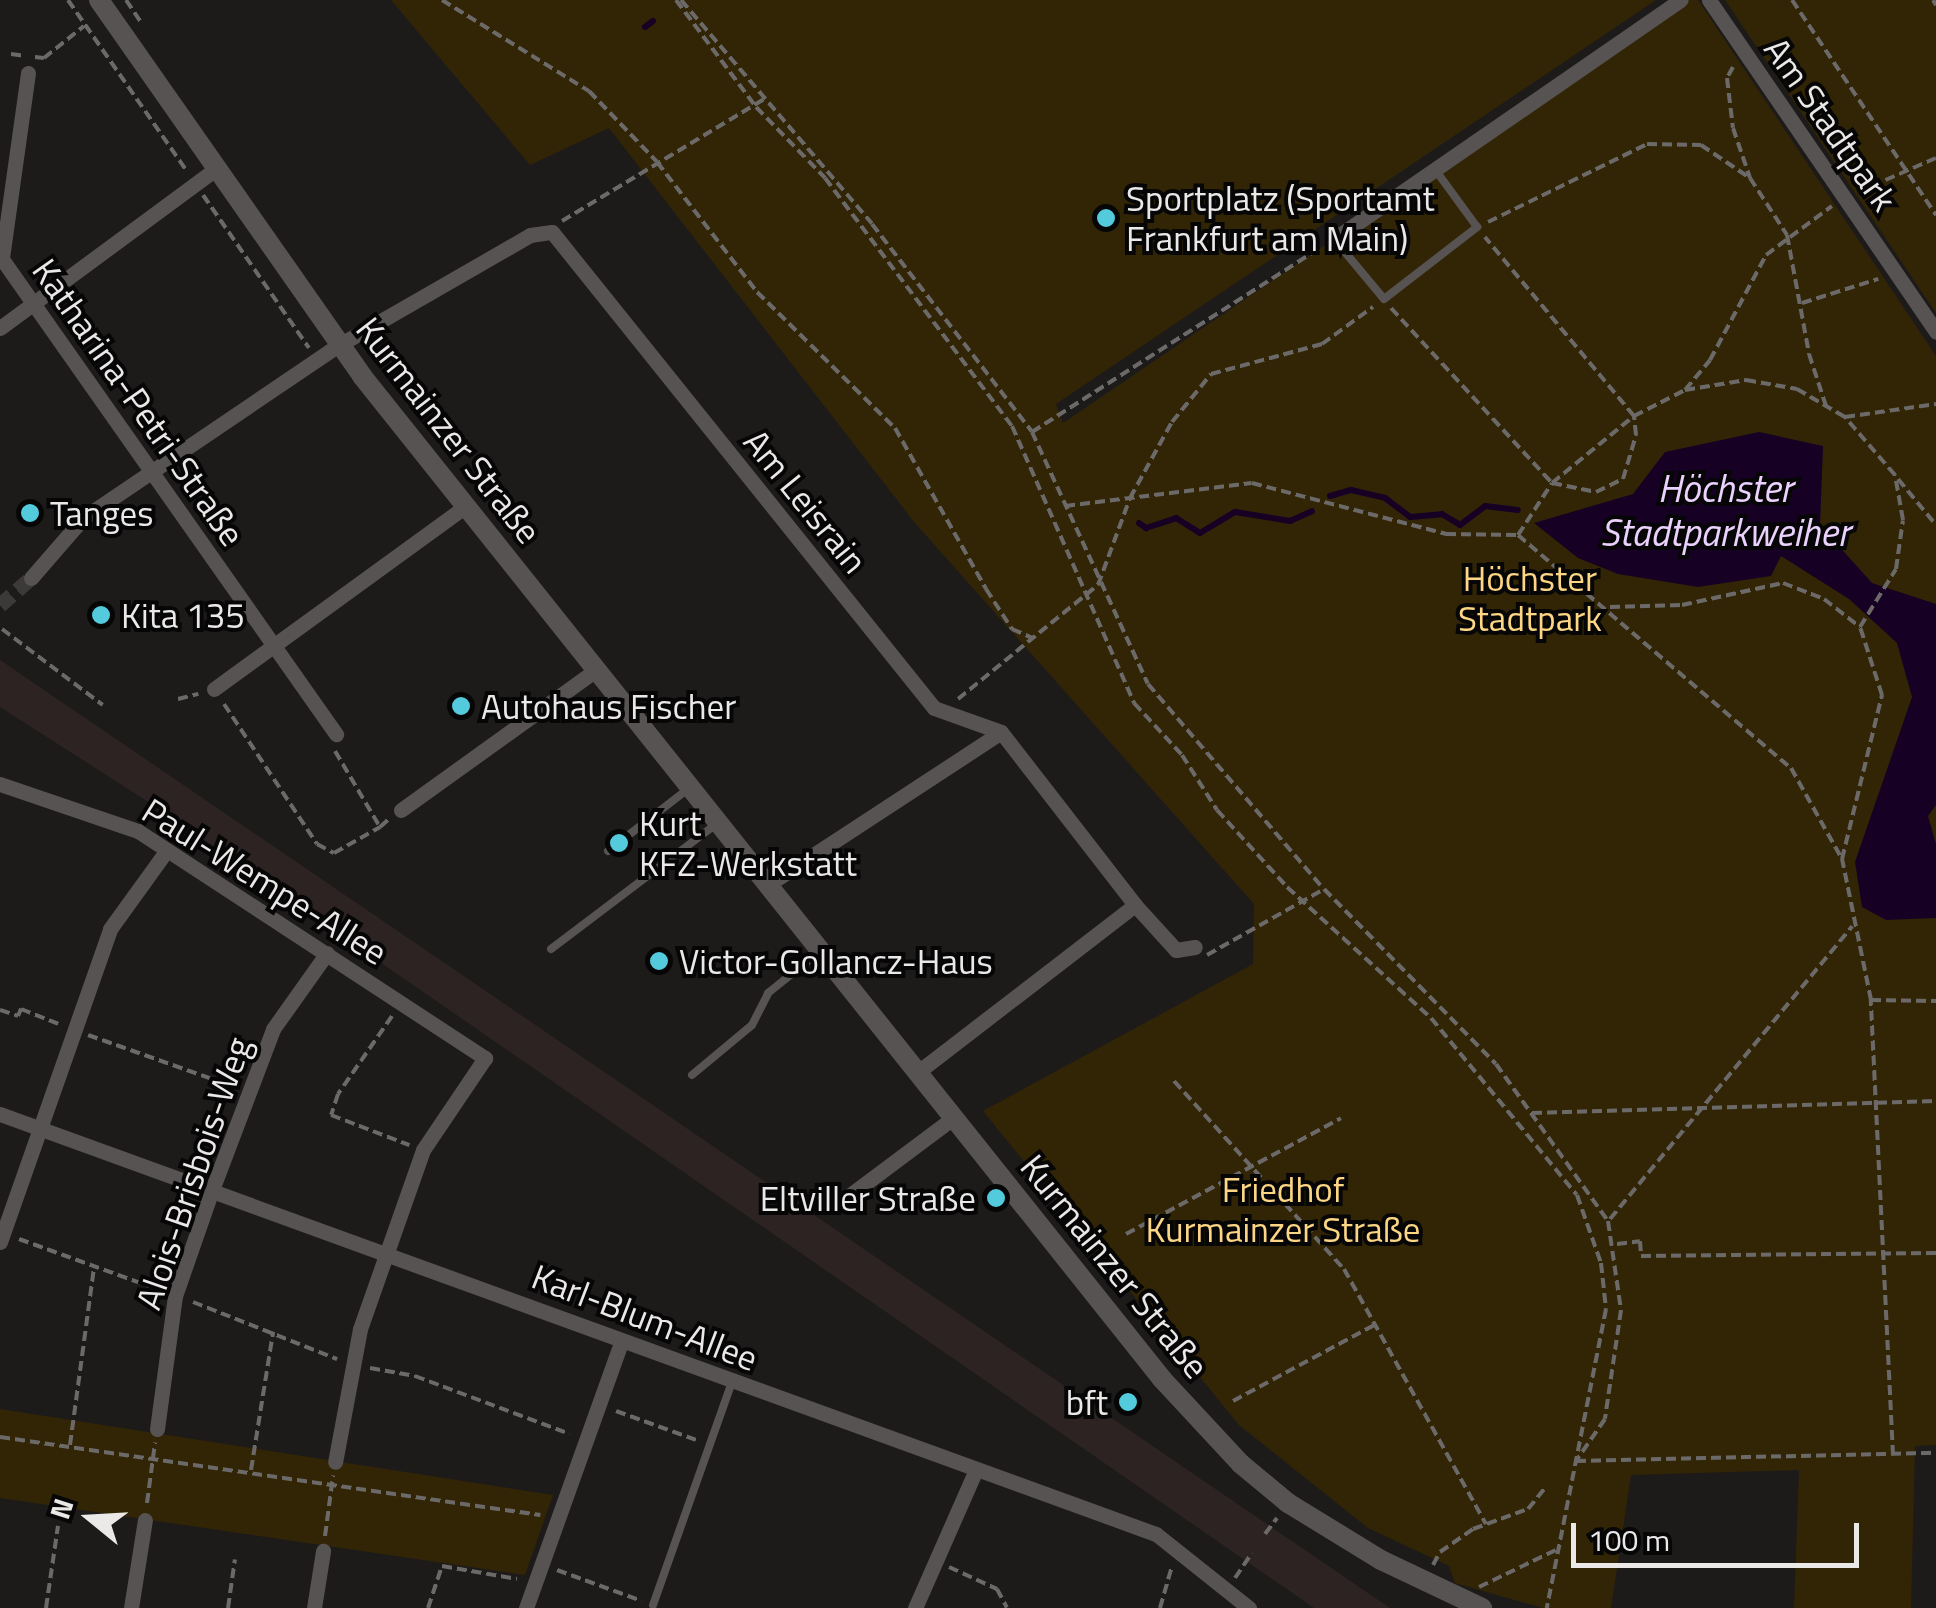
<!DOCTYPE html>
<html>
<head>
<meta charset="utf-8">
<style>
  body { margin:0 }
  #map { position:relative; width:1936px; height:1608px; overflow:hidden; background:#1d1a1a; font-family:"Titillium Web",sans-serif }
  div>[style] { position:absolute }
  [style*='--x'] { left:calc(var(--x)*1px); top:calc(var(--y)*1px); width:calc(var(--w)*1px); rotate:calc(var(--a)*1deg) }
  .built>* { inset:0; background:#2d2323 }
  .green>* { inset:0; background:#322506 }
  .water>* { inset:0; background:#160024 }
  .stream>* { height:6px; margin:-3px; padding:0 3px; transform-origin:3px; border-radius:3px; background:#160024 }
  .street-tunnel>* { height:15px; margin-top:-7.5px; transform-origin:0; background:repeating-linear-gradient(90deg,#3c3939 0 15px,transparent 0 23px) }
  .path>* { height:4px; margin-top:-2px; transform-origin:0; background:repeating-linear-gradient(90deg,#6c6969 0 10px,transparent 0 15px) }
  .lane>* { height:8px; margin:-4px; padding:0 4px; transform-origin:4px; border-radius:4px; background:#575353 }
  .street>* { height:15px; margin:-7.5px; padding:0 7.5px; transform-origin:7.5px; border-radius:7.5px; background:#575353 }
  .secondary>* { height:20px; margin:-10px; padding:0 10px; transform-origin:10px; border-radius:10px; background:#575353 }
  .dots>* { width:28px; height:28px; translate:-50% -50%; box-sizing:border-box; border:5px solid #070606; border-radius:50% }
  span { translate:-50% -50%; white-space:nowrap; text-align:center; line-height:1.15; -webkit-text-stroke:8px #070606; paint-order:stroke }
  .street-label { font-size:35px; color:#ebe8e8 }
  .poi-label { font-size:35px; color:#ebe8e8 }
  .left { translate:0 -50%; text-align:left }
  .right { translate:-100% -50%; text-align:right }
  .park-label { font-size:35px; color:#fcd685 }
  .water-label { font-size:38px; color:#ebd2fe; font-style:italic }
  .north { position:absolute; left:40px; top:1468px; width:100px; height:100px; -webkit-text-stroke:8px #070606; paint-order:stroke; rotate:288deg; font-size:28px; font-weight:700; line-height:40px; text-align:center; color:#ebe8e8 }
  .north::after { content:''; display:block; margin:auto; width:35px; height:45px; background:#ebe8e8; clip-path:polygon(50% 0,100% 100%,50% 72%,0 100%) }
  .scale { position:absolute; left:1571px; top:1523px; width:288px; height:45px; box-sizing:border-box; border:5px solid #ebe8e8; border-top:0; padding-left:12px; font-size:30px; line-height:35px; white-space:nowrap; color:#ebe8e8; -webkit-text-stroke:8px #070606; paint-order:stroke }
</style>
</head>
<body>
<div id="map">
  <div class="built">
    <div style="clip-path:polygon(0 660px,430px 953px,1390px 1608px,1314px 1608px,150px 803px,0 707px)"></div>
  </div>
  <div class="green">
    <div style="clip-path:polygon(391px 0,1656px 0,1056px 404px,1063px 423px,1686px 0,1698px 0,1936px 356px,1936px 1445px,1915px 1446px,1911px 1608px,1794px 1608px,1799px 1470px,1631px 1475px,1611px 1608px,1543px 1608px,1455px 1583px,1449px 1566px,1368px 1528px,1239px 1425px,983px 1111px,1253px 964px,1254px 904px,915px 523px,609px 128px,530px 165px)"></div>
    <div style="clip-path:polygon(1725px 0,1936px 0,1936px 313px)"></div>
    <div style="clip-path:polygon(0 1409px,553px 1495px,525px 1575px,0 1498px)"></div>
  </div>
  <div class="water">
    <div style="clip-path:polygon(1759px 432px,1823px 446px,1820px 525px,1872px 583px,1936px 604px,1936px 805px,1928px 816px,1936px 844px,1936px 918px,1886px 920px,1862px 907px,1855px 862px,1912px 697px,1897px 643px,1849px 599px,1781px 556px,1771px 576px,1698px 587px,1618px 574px,1578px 558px,1534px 523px,1633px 494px,1665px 452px)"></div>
  </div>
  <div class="stream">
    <div style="--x:645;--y:27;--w:10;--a:-37"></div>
    <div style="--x:1330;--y:496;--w:22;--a:-16"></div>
    <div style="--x:1351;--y:490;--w:35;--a:13"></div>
    <div style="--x:1385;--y:498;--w:31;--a:37"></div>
    <div style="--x:1410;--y:517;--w:32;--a:-5"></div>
    <div style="--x:1442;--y:514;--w:21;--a:31"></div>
    <div style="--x:1460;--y:525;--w:31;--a:-37"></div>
    <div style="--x:1485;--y:506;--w:33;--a:7"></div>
    <div style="--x:1139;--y:523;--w:9;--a:36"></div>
    <div style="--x:1146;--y:528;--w:32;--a:-18"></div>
    <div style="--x:1176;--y:518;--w:28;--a:32"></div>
    <div style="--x:1200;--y:533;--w:41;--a:-31"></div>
    <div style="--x:1235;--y:512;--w:56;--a:9.3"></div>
    <div style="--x:1290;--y:521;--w:24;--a:-24"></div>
  </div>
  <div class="street-tunnel">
    <div style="--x:0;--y:605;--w:41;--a:-41.1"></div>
  </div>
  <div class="path">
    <div style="--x:68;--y:0;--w:208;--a:55.2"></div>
    <div style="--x:126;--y:0;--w:29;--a:56"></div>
    <div style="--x:442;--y:0;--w:173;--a:31.8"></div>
    <div style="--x:589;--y:91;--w:98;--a:46.2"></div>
    <div style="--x:657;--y:162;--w:164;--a:52.4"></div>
    <div style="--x:757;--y:292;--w:194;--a:44.6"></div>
    <div style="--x:895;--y:428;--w:185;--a:60.5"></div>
    <div style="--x:986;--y:589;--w:48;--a:57"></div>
    <div style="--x:1012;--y:629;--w:22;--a:24"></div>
    <div style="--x:676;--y:0;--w:134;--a:53.2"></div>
    <div style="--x:756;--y:107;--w:99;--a:45.8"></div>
    <div style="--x:825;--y:178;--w:311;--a:53"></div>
    <div style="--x:1012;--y:426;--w:303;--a:66.2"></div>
    <div style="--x:1134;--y:703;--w:71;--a:47.3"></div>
    <div style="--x:1182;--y:755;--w:65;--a:57.5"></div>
    <div style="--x:1217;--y:810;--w:104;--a:47.7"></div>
    <div style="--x:1287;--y:887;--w:195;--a:42.3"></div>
    <div style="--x:1431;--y:1018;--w:229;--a:50.5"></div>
    <div style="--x:1577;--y:1195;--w:72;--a:70.6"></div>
    <div style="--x:1601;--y:1263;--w:46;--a:83.8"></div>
    <div style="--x:1606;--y:1309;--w:305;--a:101.2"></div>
    <div style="--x:681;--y:0;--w:294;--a:49.5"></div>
    <div style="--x:872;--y:224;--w:262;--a:52.4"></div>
    <div style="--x:1032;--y:432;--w:277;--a:65.3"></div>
    <div style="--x:1148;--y:684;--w:270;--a:49.4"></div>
    <div style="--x:1324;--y:889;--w:245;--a:45.5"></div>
    <div style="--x:1496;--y:1064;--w:193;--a:54.5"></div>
    <div style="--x:1608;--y:1221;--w:90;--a:81.7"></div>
    <div style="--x:1621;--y:1310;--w:110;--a:98.4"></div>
    <div style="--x:1605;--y:1419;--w:51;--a:124.6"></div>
    <div style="--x:1792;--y:0;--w:259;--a:56.2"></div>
    <div style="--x:1933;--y:0;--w:6;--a:59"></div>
    <div style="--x:11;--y:54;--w:15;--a:8"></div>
    <div style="--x:35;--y:57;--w:9;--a:6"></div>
    <div style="--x:44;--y:58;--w:51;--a:-38.7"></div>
    <div style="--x:1733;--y:67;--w:13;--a:119"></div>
    <div style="--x:1727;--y:78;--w:50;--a:83.2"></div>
    <div style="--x:1733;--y:128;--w:53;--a:71.2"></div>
    <div style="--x:1858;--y:192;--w:85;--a:-23.6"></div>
    <div style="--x:203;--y:195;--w:186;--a:55.3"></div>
    <div style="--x:562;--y:221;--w:238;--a:-31.1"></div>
    <div style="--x:1488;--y:222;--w:177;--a:-26.1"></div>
    <div style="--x:1647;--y:144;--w:54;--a:1.1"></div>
    <div style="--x:1701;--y:145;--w:59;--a:34"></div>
    <div style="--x:1750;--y:178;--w:68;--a:57"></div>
    <div style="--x:1787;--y:235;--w:121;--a:79.5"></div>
    <div style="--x:1809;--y:354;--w:58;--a:71.9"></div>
    <div style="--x:1802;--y:303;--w:80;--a:-17.5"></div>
    <div style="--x:1391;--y:308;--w:238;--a:47.4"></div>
    <div style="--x:1552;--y:483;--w:45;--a:11.6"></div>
    <div style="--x:1596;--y:492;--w:30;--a:-26"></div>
    <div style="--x:1623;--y:479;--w:46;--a:-73.5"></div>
    <div style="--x:1636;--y:435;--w:19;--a:-96"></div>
    <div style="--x:1634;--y:416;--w:233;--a:-129.8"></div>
    <div style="--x:1685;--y:390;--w:39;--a:-50"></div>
    <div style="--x:1710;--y:360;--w:119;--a:-61.9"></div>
    <div style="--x:1766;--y:255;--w:82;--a:-36.6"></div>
    <div style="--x:1032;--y:432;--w:343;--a:-32.6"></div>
    <div style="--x:1898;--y:479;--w:60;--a:50.4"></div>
    <div style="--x:1065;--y:506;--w:188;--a:-7"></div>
    <div style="--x:1252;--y:483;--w:201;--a:14.7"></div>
    <div style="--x:1446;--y:534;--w:72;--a:0.8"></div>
    <div style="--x:1518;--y:535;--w:359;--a:40.5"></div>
    <div style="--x:1791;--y:768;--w:104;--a:60.7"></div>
    <div style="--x:1518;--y:535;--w:62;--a:-56.8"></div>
    <div style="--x:1552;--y:483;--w:106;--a:-39.3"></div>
    <div style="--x:1634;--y:416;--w:57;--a:-27"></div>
    <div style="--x:1685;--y:390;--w:62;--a:-9.3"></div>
    <div style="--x:1746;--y:380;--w:52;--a:10"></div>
    <div style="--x:1797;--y:389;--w:56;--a:30.3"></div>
    <div style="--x:1610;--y:607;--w:72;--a:-1.6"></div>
    <div style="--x:1682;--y:605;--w:103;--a:-12.3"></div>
    <div style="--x:1783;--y:583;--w:44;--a:21.3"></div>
    <div style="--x:1824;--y:599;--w:46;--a:37.9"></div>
    <div style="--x:2;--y:629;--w:126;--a:37"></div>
    <div style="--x:178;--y:699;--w:21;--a:-14"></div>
    <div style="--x:958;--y:699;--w:181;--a:-39.2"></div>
    <div style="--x:1098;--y:585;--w:93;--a:-69.8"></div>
    <div style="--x:1130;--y:498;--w:87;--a:-61.1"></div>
    <div style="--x:1172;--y:422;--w:62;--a:-50.9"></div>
    <div style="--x:1211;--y:374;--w:115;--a:-15.1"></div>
    <div style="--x:1322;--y:344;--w:63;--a:-36"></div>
    <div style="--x:224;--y:704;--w:168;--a:56.4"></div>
    <div style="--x:317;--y:844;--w:19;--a:28"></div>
    <div style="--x:334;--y:853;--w:53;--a:-29.5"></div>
    <div style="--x:335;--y:751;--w:88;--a:59.4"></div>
    <div style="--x:380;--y:827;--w:12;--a:-42"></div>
    <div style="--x:1207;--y:955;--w:134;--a:-29.4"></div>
    <div style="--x:1871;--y:1000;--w:65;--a:0.9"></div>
    <div style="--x:0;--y:1010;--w:19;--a:18"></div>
    <div style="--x:18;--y:1016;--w:8;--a:-67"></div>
    <div style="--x:21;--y:1009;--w:43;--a:21.8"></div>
    <div style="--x:392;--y:1016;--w:95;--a:124.7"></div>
    <div style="--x:338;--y:1094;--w:22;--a:108"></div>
    <div style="--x:331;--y:1115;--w:84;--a:21"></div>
    <div style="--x:88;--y:1035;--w:156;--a:19.5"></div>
    <div style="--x:1174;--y:1081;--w:253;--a:47.9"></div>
    <div style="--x:1344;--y:1269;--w:292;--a:60.9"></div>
    <div style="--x:1532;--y:1113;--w:404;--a:-1.7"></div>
    <div style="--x:1610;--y:1219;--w:380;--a:-50.4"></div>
    <div style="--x:1126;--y:1234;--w:244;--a:-28.3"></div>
    <div style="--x:19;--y:1239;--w:150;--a:19.9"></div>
    <div style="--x:1617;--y:1244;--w:23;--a:-7"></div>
    <div style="--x:1640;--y:1241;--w:15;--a:86"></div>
    <div style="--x:1641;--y:1256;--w:295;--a:-0.6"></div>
    <div style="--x:193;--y:1302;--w:155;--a:21.6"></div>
    <div style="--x:370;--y:1368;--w:46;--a:10.1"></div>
    <div style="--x:415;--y:1376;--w:165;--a:20.5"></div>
    <div style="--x:1233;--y:1401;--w:160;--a:-28.3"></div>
    <div style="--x:616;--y:1411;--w:85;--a:19.9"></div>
    <div style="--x:0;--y:1437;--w:546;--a:8.22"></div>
    <div style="--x:70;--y:1445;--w:180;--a:-82.3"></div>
    <div style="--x:1893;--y:1455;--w:456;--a:-92.8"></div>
    <div style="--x:1871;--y:1000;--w:144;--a:-101.6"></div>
    <div style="--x:1842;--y:859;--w:169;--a:-76.3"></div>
    <div style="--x:1882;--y:695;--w:71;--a:-107.9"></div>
    <div style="--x:1860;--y:627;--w:68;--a:-58.2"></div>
    <div style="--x:1896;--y:569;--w:49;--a:-81.9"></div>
    <div style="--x:1903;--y:520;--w:46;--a:-100.1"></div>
    <div style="--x:1895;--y:475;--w:77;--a:-130.8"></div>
    <div style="--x:1845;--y:417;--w:92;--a:-8.1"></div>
    <div style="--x:1576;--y:1461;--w:360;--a:-1.3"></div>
    <div style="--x:251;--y:1470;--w:140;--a:-80.9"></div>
    <div style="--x:147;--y:1503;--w:61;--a:-82.4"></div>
    <div style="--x:1265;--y:1534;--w:20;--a:-53"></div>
    <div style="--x:325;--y:1536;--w:61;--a:-82.4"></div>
    <div style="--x:1433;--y:1565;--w:15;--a:-62"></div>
    <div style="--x:1440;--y:1552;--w:40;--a:-34.9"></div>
    <div style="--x:1473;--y:1529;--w:59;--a:-20"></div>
    <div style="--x:1528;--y:1509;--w:28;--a:-51"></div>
    <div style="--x:949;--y:1567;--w:53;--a:24.6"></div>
    <div style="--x:997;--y:1589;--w:21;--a:62"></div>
    <div style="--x:557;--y:1570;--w:90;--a:20"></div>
    <div style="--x:1235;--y:1578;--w:30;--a:-56"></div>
    <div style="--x:1479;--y:1587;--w:90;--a:-25.7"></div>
    <div style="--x:46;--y:1608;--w:83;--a:-81.7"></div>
    <div style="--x:228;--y:1608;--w:49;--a:-81.9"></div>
    <div style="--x:428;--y:1608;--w:44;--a:-71.6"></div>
    <div style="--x:442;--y:1566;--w:76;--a:9.8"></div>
    <div style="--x:1160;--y:1608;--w:44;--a:-74.1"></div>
  </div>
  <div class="lane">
    <div style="--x:1334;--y:239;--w:78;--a:50.2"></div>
    <div style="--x:1384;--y:299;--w:118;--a:-37.7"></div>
    <div style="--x:1477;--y:227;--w:73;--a:-126.1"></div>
    <div style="--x:608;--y:851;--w:101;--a:-37.8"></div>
    <div style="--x:551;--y:949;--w:207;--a:-37.1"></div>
    <div style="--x:692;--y:1075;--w:78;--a:-39.8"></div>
    <div style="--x:752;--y:1025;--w:36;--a:-63"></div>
    <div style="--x:768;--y:993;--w:65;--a:-38.8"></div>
    <div style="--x:653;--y:1605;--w:237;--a:-70.5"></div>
  </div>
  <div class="street">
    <div style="--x:1709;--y:0;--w:402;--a:55.6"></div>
    <div style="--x:28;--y:73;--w:188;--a:98"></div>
    <div style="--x:2;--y:259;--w:581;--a:54.89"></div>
    <div style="--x:1334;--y:239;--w:421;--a:-34.6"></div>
    <div style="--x:0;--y:328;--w:266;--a:-36.4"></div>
    <div style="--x:31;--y:578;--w:79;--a:-49.1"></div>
    <div style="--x:83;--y:518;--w:309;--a:-34.1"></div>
    <div style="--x:339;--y:345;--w:220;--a:-29.9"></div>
    <div style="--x:530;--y:235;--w:22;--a:-8"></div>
    <div style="--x:552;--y:232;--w:610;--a:51.25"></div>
    <div style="--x:934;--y:708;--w:71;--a:19.7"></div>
    <div style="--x:1001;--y:732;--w:219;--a:52.2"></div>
    <div style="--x:1135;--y:905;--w:61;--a:47.7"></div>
    <div style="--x:1176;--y:950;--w:19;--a:-9"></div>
    <div style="--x:214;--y:689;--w:313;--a:-36"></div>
    <div style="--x:0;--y:784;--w:146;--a:18.8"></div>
    <div style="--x:138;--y:831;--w:415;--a:33.2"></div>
    <div style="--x:485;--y:1058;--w:111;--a:124"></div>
    <div style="--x:423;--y:1150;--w:190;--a:109.4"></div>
    <div style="--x:360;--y:1329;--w:135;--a:100.6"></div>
    <div style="--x:401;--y:810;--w:241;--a:-35.7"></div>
    <div style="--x:769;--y:884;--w:277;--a:-33.2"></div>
    <div style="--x:918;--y:1072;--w:274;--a:-37.6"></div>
    <div style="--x:0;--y:1114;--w:1230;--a:19.97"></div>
    <div style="--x:1156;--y:1534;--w:119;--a:38.5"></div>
    <div style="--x:846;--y:1198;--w:134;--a:-36.8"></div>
    <div style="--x:0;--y:1242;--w:332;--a:-70.6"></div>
    <div style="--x:110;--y:929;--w:97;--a:-54.2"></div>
    <div style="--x:157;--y:1429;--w:134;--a:-82.3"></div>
    <div style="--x:175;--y:1296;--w:112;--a:-70.8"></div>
    <div style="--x:212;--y:1190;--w:172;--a:-69.2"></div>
    <div style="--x:273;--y:1029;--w:93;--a:-54.6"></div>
    <div style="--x:131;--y:1608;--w:89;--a:-81"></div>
    <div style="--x:314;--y:1608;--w:58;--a:-81"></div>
    <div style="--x:526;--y:1608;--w:282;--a:-70.3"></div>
    <div style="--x:915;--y:1608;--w:151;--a:-66.2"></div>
  </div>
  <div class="secondary">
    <div style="--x:99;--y:0;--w:459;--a:55"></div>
    <div style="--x:362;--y:376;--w:1283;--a:51.42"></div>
    <div style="--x:1162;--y:1379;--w:116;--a:47.1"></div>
    <div style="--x:1241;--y:1464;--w:61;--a:39.7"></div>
    <div style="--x:1288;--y:1503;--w:109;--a:31.5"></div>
    <div style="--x:1381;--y:1560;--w:112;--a:25.4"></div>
  </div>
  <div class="dots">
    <div style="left:1106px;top:218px;background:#54cadd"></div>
    <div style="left:30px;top:513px;background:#54cadd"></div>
    <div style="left:101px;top:615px;background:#54cadd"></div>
    <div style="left:461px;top:706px;background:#54cadd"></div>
    <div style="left:619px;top:843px;background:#54cadd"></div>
    <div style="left:659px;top:961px;background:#54cadd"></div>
    <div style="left:996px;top:1198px;background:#54cadd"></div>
    <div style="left:1128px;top:1402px;background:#54cadd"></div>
  </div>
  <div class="street-label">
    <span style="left:1831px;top:124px;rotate:55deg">Am Stadtpark</span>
    <span style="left:139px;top:402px;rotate:55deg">Katharina-Petri-Straße</span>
    <span style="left:449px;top:430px;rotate:52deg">Kurmainzer Straße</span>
    <span style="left:806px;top:501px;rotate:51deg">Am Leisrain</span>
    <span style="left:265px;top:881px;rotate:32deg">Paul-Wempe-Allee</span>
    <span style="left:193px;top:1173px;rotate:-71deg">Alois-Brisbois-Weg</span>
    <span style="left:1115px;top:1266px;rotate:51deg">Kurmainzer Straße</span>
    <span style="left:645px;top:1317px;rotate:21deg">Karl-Blum-Allee</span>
  </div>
  <div class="poi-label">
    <span class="left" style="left:1126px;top:218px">Sportplatz (Sportamt<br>Frankfurt am Main)</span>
    <span class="left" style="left:50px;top:513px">Tanges</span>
    <span class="left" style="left:121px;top:615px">Kita 135</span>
    <span class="left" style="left:481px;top:706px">Autohaus Fischer</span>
    <span class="left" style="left:639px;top:843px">Kurt<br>KFZ-Werkstatt</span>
    <span class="left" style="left:679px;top:961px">Victor-Gollancz-Haus</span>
    <span class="right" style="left:976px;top:1198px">Eltviller Straße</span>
    <span class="right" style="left:1108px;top:1402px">bft</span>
  </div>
  <div class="park-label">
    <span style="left:1530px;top:598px">Höchster<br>Stadtpark</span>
    <span style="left:1283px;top:1209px">Friedhof<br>Kurmainzer Straße</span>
  </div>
  <div class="water-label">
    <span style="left:1725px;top:511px">Höchster<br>Stadtparkweiher</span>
  </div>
  <div class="north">N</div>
  <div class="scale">100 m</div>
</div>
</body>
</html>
